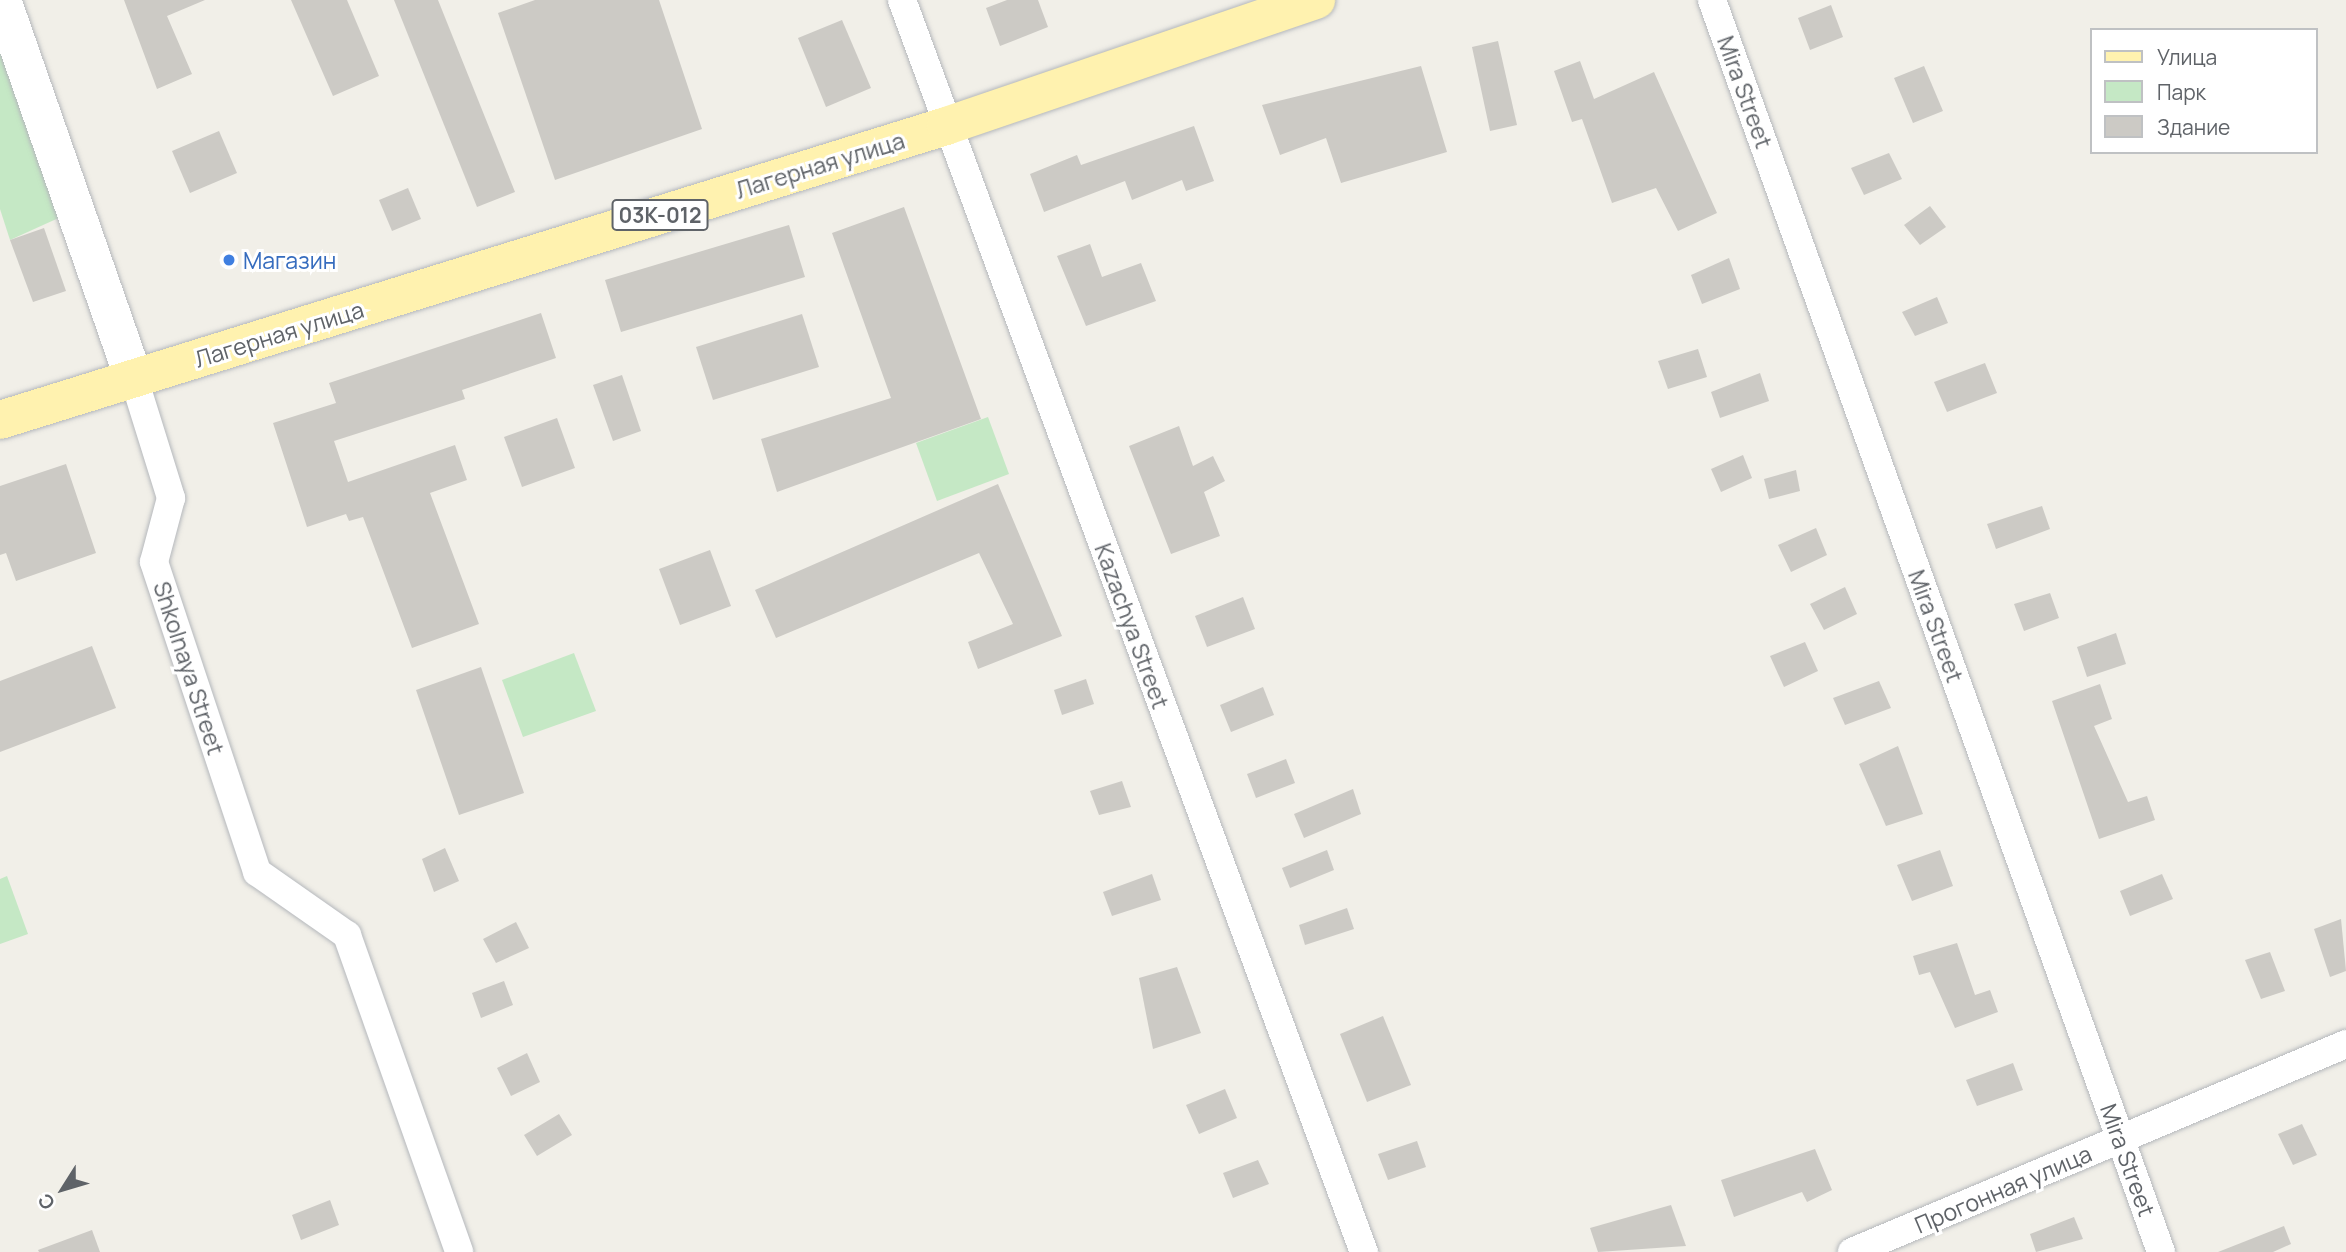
<!DOCTYPE html>
<html>
<head>
<meta charset="utf-8">
<style>
  body { margin:0 }
  #map { position:relative; width:2346px; height:1252px; overflow:hidden; background:#f1efe8; font-family:Manrope,sans-serif }
  div>[style] { position:absolute }
  [style*='--x'] { left:calc(var(--x)*1px); top:calc(var(--y)*1px); width:calc(var(--w)*1px); rotate:calc(var(--a)*1deg) }
  .green>* { inset:0; background:#c5e8c5 }
  .building>* { inset:0; background:#cccac5 }
  .roads { filter:drop-shadow(0 0 2px #b5b8bc) drop-shadow(0 0 2px #b5b8bc) }
  .street>* { height:28px; margin:-14px; padding:0 14px; transform-origin:14px; border-radius:14px; background:#fff }
  .secondary>* { height:38px; margin:-19px; padding:0 19px; transform-origin:19px; border-radius:19px; background:#fff }
  .primary>* { height:38px; margin:-19px; padding:0 19px; transform-origin:19px; border-radius:19px; background:#fff2af }
  .dots>* { width:19px; height:19px; translate:-50% -50%; box-sizing:border-box; border:4px solid #fff; border-radius:50% }
  span { translate:-50% -50%; white-space:nowrap; text-align:center; line-height:1.15; -webkit-text-stroke:6px #fff; paint-order:stroke }
  .shield-label span { padding:2px 5px; background:#fff; border:2px solid; border-radius:5px; -webkit-text-stroke-width:0 }
  .shield-label { font-size:21px; color:#5f6368; font-weight:700 }
  .street-label { font-size:23px; color:#5f6368 }
  .shop-label { font-size:23px; color:#366cbe }
  .left { translate:0 -50%; text-align:left }
  .legend { position:absolute; left:2090px; top:28px; width:228px; height:126px; box-sizing:border-box; background:#fff; border:2px solid #bfc1c3; margin:0; padding:9px 12px; list-style:none; font-size:21px; color:#5f6368 }
  .legend li { display:flex; align-items:center; gap:14px; height:35px }
  .legend b { width:35px; border:2px solid #bfc1c3 }
  .north { position:absolute; left:28px; top:1154px; width:70px; height:70px; -webkit-text-stroke:5px #fff; paint-order:stroke; rotate:233deg; font-size:19px; font-weight:700; line-height:28px; text-align:center; color:#5f6368 }
  .north::after { content:''; display:block; margin:auto; width:24px; height:32px; background:#5f6368; clip-path:polygon(50% 0,100% 100%,50% 72%,0 100%) }
</style>
</head>
<body>
<div id="map">
  <div class="green">
    <div style="clip-path:polygon(0 37px,63px 216px,10px 240px,0 209px)"></div>
    <div style="clip-path:polygon(988px 417px,1009px 474px,937px 501px,916px 443px)"></div>
    <div style="clip-path:polygon(574px 653px,596px 711px,523px 737px,502px 680px)"></div>
    <div style="clip-path:polygon(7px 876px,28px 934px,0 944px,0 879px)"></div>
  </div>
  <div class="building">
    <div style="clip-path:polygon(124px 0,205px 0,167px 16px,192px 74px,157px 89px)"></div>
    <div style="clip-path:polygon(291px 0,347px 0,379px 76px,333px 96px)"></div>
    <div style="clip-path:polygon(394px 0,438px 0,515px 192px,477px 207px)"></div>
    <div style="clip-path:polygon(535px 0,659px 0,702px 129px,555px 180px,498px 13px)"></div>
    <div style="clip-path:polygon(1007px 0,1038px 0,1048px 27px,1000px 46px,986px 8px)"></div>
    <div style="clip-path:polygon(1831px 5px,1843px 37px,1810px 50px,1798px 18px)"></div>
    <div style="clip-path:polygon(842px 20px,871px 88px,826px 107px,798px 38px)"></div>
    <div style="clip-path:polygon(1498px 41px,1517px 125px,1490px 131px,1472px 47px)"></div>
    <div style="clip-path:polygon(1580px 61px,1594px 99px,1654px 72px,1717px 213px,1678px 231px,1656px 188px,1612px 203px,1582px 119px,1572px 122px,1554px 71px)"></div>
    <div style="clip-path:polygon(1421px 66px,1447px 152px,1341px 183px,1326px 138px,1280px 155px,1262px 105px)"></div>
    <div style="clip-path:polygon(1924px 66px,1943px 111px,1913px 123px,1894px 78px)"></div>
    <div style="clip-path:polygon(1194px 126px,1214px 181px,1186px 191px,1182px 180px,1132px 200px,1125px 181px,1044px 212px,1030px 174px,1077px 155px,1081px 165px)"></div>
    <div style="clip-path:polygon(219px 131px,237px 173px,190px 193px,172px 151px)"></div>
    <div style="clip-path:polygon(1889px 153px,1902px 179px,1864px 195px,1851px 168px)"></div>
    <div style="clip-path:polygon(408px 188px,421px 219px,392px 231px,379px 200px)"></div>
    <div style="clip-path:polygon(1930px 206px,1946px 227px,1920px 245px,1904px 225px)"></div>
    <div style="clip-path:polygon(904px 207px,981px 419px,777px 492px,761px 439px,891px 398px,832px 233px)"></div>
    <div style="clip-path:polygon(789px 225px,805px 277px,621px 332px,605px 280px)"></div>
    <div style="clip-path:polygon(44px 228px,66px 291px,33px 302px,10px 240px)"></div>
    <div style="clip-path:polygon(1090px 244px,1102px 277px,1141px 263px,1156px 301px,1086px 326px,1057px 256px)"></div>
    <div style="clip-path:polygon(1729px 258px,1740px 289px,1702px 304px,1691px 275px)"></div>
    <div style="clip-path:polygon(1937px 297px,1948px 323px,1915px 336px,1902px 312px)"></div>
    <div style="clip-path:polygon(541px 313px,556px 358px,462px 390px,465px 399px,334px 441px,348px 482px,455px 445px,467px 480px,430px 493px,479px 624px,412px 648px,363px 517px,349px 521px,346px 514px,307px 527px,273px 423px,336px 403px,329px 383px)"></div>
    <div style="clip-path:polygon(802px 314px,819px 367px,713px 400px,696px 347px)"></div>
    <div style="clip-path:polygon(1698px 349px,1707px 377px,1668px 389px,1658px 361px)"></div>
    <div style="clip-path:polygon(1985px 363px,1997px 393px,1947px 412px,1934px 382px)"></div>
    <div style="clip-path:polygon(1760px 373px,1769px 401px,1720px 418px,1711px 392px)"></div>
    <div style="clip-path:polygon(622px 375px,641px 431px,613px 441px,593px 385px)"></div>
    <div style="clip-path:polygon(557px 418px,575px 468px,522px 487px,504px 437px)"></div>
    <div style="clip-path:polygon(1179px 426px,1193px 466px,1213px 456px,1225px 481px,1204px 492px,1220px 536px,1171px 554px,1129px 446px)"></div>
    <div style="clip-path:polygon(1743px 455px,1752px 478px,1721px 492px,1711px 469px)"></div>
    <div style="clip-path:polygon(66px 464px,96px 553px,16px 581px,6px 553px,0 555px,0 486px)"></div>
    <div style="clip-path:polygon(1796px 470px,1800px 491px,1769px 499px,1764px 479px)"></div>
    <div style="clip-path:polygon(998px 484px,1062px 636px,978px 669px,968px 642px,1013px 624px,979px 553px,776px 638px,755px 590px)"></div>
    <div style="clip-path:polygon(2042px 506px,2050px 529px,1996px 549px,1987px 524px)"></div>
    <div style="clip-path:polygon(1816px 528px,1827px 555px,1791px 572px,1778px 545px)"></div>
    <div style="clip-path:polygon(710px 550px,731px 606px,680px 625px,659px 569px)"></div>
    <div style="clip-path:polygon(1845px 587px,1857px 614px,1824px 630px,1810px 604px)"></div>
    <div style="clip-path:polygon(2050px 593px,2059px 618px,2024px 631px,2014px 604px)"></div>
    <div style="clip-path:polygon(1243px 597px,1255px 629px,1207px 647px,1195px 616px)"></div>
    <div style="clip-path:polygon(2116px 633px,2126px 664px,2087px 677px,2077px 647px)"></div>
    <div style="clip-path:polygon(1805px 642px,1818px 671px,1784px 687px,1770px 656px)"></div>
    <div style="clip-path:polygon(92px 646px,116px 708px,0 752px,0 681px)"></div>
    <div style="clip-path:polygon(481px 667px,524px 793px,459px 815px,416px 690px)"></div>
    <div style="clip-path:polygon(1086px 679px,1094px 704px,1062px 715px,1054px 690px)"></div>
    <div style="clip-path:polygon(1879px 681px,1891px 708px,1845px 725px,1833px 698px)"></div>
    <div style="clip-path:polygon(2100px 684px,2112px 719px,2094px 726px,2128px 802px,2147px 796px,2155px 820px,2099px 839px,2052px 701px)"></div>
    <div style="clip-path:polygon(1263px 687px,1274px 715px,1231px 732px,1220px 705px)"></div>
    <div style="clip-path:polygon(1898px 746px,1923px 814px,1886px 826px,1859px 764px)"></div>
    <div style="clip-path:polygon(1286px 759px,1295px 783px,1256px 798px,1247px 774px)"></div>
    <div style="clip-path:polygon(1122px 781px,1131px 807px,1099px 815px,1090px 791px)"></div>
    <div style="clip-path:polygon(1353px 789px,1361px 814px,1304px 838px,1294px 814px)"></div>
    <div style="clip-path:polygon(445px 848px,459px 881px,434px 892px,422px 859px)"></div>
    <div style="clip-path:polygon(1327px 850px,1334px 870px,1290px 888px,1282px 868px)"></div>
    <div style="clip-path:polygon(1940px 850px,1953px 886px,1912px 901px,1897px 865px)"></div>
    <div style="clip-path:polygon(1152px 874px,1161px 900px,1112px 916px,1103px 892px)"></div>
    <div style="clip-path:polygon(2162px 874px,2173px 899px,2130px 916px,2120px 891px)"></div>
    <div style="clip-path:polygon(1347px 908px,1354px 929px,1305px 945px,1299px 925px)"></div>
    <div style="clip-path:polygon(2341px 919px,2346px 971px,2330px 977px,2314px 929px)"></div>
    <div style="clip-path:polygon(516px 922px,529px 948px,496px 963px,483px 939px)"></div>
    <div style="clip-path:polygon(1957px 943px,1975px 995px,1990px 990px,1998px 1012px,1955px 1028px,1930px 972px,1919px 975px,1913px 956px)"></div>
    <div style="clip-path:polygon(2270px 952px,2285px 991px,2261px 999px,2245px 960px)"></div>
    <div style="clip-path:polygon(1177px 967px,1201px 1033px,1153px 1049px,1139px 978px)"></div>
    <div style="clip-path:polygon(504px 981px,513px 1005px,481px 1018px,472px 993px)"></div>
    <div style="clip-path:polygon(1383px 1016px,1411px 1085px,1367px 1102px,1340px 1034px)"></div>
    <div style="clip-path:polygon(527px 1053px,540px 1082px,511px 1096px,497px 1068px)"></div>
    <div style="clip-path:polygon(2013px 1063px,2023px 1090px,1977px 1106px,1966px 1080px)"></div>
    <div style="clip-path:polygon(1225px 1089px,1237px 1118px,1199px 1134px,1186px 1105px)"></div>
    <div style="clip-path:polygon(559px 1114px,572px 1135px,537px 1156px,524px 1135px)"></div>
    <div style="clip-path:polygon(2302px 1124px,2317px 1155px,2293px 1165px,2278px 1134px)"></div>
    <div style="clip-path:polygon(1417px 1141px,1426px 1167px,1388px 1180px,1378px 1154px)"></div>
    <div style="clip-path:polygon(1815px 1149px,1832px 1190px,1807px 1202px,1802px 1192px,1734px 1217px,1721px 1180px)"></div>
    <div style="clip-path:polygon(1258px 1160px,1269px 1184px,1233px 1198px,1223px 1173px)"></div>
    <div style="clip-path:polygon(330px 1200px,339px 1225px,301px 1240px,292px 1215px)"></div>
    <div style="clip-path:polygon(1671px 1205px,1686px 1246px,1598px 1252px,1590px 1228px)"></div>
    <div style="clip-path:polygon(2074px 1217px,2083px 1239px,2036px 1252px,2030px 1234px)"></div>
    <div style="clip-path:polygon(2284px 1226px,2291px 1244px,2273px 1252px,2218px 1252px)"></div>
    <div style="clip-path:polygon(92px 1230px,100px 1252px,39px 1252px,38px 1250px)"></div>
  </div>
  <div class="roads">
    <div class="street">
      <div style="--x:902;--y:0;--w:1335;--a:69.75"></div>
      <div style="--x:1712;--y:0;--w:1330;--a:70.27"></div>
      <div style="--x:134;--y:379;--w:125;--a:72.7"></div>
      <div style="--x:171;--y:498;--w:66;--a:104.9"></div>
      <div style="--x:154;--y:562;--w:327;--a:71.6"></div>
      <div style="--x:257;--y:872;--w:110;--a:35"></div>
      <div style="--x:347;--y:935;--w:336;--a:70.5"></div>
      <div style="--x:1852;--y:1252;--w:536;--a:-22.83"></div>
    </div>
    <div class="secondary">
      <div style="--x:2;--y:0;--w:401;--a:70.8"></div>
    </div>
    <div class="primary">
      <div style="--x:0;--y:420;--w:991;--a:-17.26"></div>
      <div style="--x:946;--y:126;--w:391;--a:-18.8"></div>
    </div>
  </div>
  <div class="dots">
    <div style="left:229px;top:260px;background:#3f7fe0"></div>
  </div>
  <div class="shield-label">
    <span style="left:660px;top:215px">03К-012</span>
  </div>
  <div class="street-label">
    <span style="left:1745px;top:92px;rotate:70deg">Mira Street</span>
    <span style="left:820px;top:165px;rotate:-17deg">Лагерная улица</span>
    <span style="left:279px;top:334px;rotate:-17deg">Лагерная улица</span>
    <span style="left:1132px;top:626px;rotate:70deg">Kazachya Street</span>
    <span style="left:1936px;top:626px;rotate:70deg">Mira Street</span>
    <span style="left:189px;top:668px;rotate:72deg">Shkolnaya Street</span>
    <span style="left:2128px;top:1160px;rotate:70deg">Mira Street</span>
    <span style="left:2003px;top:1189px;rotate:-23deg">Прогонная улица</span>
  </div>
  <div class="shop-label">
    <span class="left" style="left:243px;top:260px">Магазин</span>
  </div>
  <ul class="legend">
  <li><b style="height:9px;background:#fff2af"></b>Улица</li>
  <li><b style="height:19px;background:#c5e8c5"></b>Парк</li>
  <li><b style="height:19px;background:#cccac5"></b>Здание</li>
  </ul>
  <div class="north">С</div>
</div>
</body>
</html>
